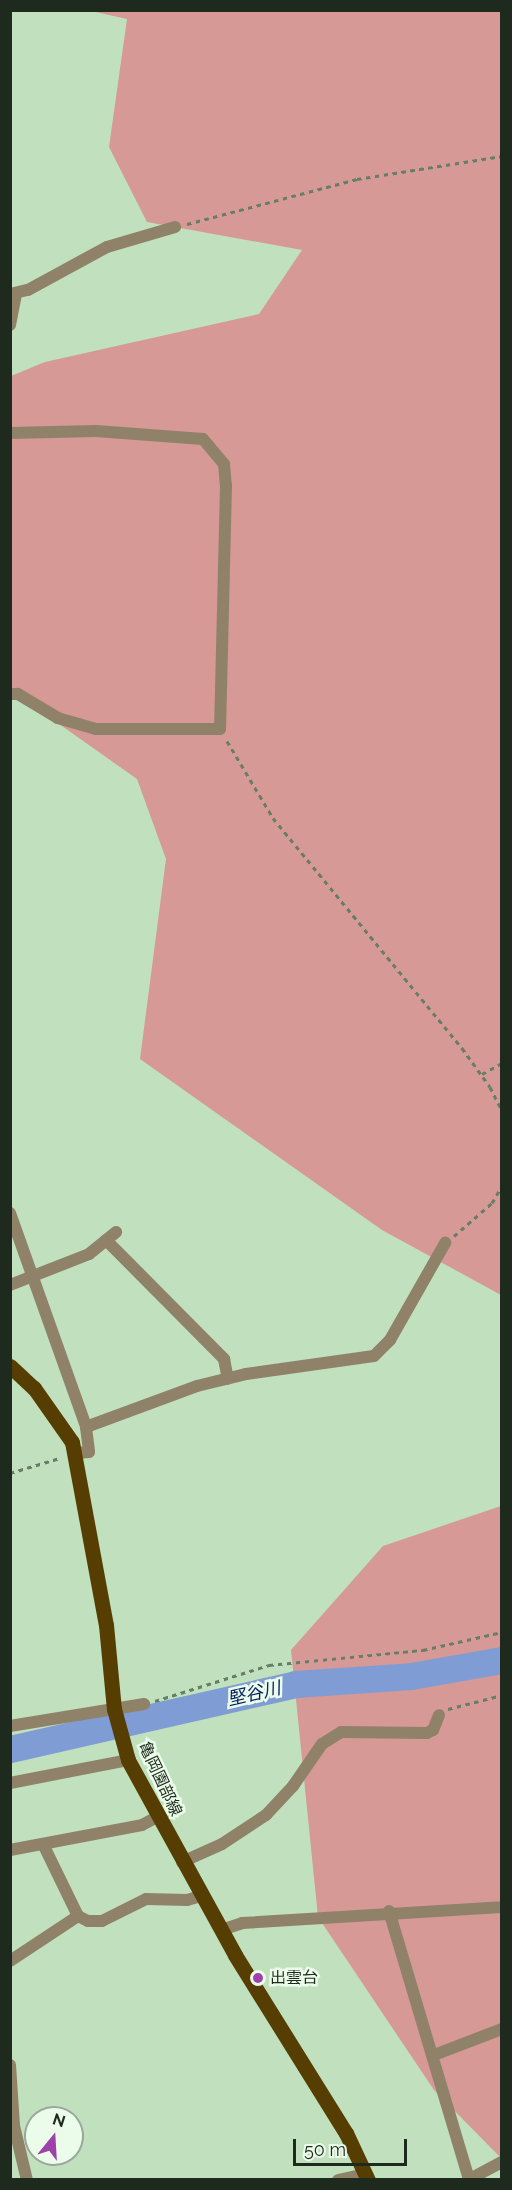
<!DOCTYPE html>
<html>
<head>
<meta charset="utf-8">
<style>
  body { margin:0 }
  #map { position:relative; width:512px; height:2190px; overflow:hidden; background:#c0e0be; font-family:Raleway,"Noto Sans JP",sans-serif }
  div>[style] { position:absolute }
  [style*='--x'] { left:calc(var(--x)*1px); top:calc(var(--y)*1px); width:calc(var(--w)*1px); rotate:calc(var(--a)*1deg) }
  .green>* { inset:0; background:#d69995 }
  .river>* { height:27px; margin:-13.5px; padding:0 13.5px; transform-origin:13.5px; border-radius:13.5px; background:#7f9cd5 }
  .path>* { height:3px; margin-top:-1.5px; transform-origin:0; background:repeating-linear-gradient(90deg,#687d66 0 4.5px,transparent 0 9px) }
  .street>* { height:12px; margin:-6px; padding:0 6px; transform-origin:6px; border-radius:6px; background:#908268 }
  .primary>* { height:15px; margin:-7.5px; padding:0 7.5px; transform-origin:7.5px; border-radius:7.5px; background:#563e02 }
  .dots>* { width:16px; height:16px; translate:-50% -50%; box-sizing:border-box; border:3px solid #ebfcea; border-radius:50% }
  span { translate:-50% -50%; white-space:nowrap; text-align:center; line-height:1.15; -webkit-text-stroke:5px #ebfcea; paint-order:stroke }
  .street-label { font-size:16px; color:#1e2a1d }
  .poi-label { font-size:16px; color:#1e2a1d }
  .left { translate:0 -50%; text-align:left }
  .water-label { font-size:18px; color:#082264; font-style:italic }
  .frame { position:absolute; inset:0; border:12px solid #1e2a1d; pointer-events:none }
  .north { position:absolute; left:24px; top:2106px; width:60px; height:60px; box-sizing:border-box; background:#ebfcea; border:2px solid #99a898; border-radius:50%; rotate:18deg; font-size:16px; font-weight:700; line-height:24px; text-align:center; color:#1e2a1d }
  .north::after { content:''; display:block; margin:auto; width:21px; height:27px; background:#9f41aa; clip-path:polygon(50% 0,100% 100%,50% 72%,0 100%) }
  .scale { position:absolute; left:293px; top:2139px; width:114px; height:27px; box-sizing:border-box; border:3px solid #1e2a1d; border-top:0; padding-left:8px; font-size:18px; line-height:21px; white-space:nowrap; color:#1e2a1d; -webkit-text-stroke:4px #ebfcea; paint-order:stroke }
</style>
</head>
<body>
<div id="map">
  <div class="green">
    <div style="clip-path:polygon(91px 11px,501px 11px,501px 1295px,382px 1230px,140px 1059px,166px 859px,137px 779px,11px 690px,11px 376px,45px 362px,259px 314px,302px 250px,147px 222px,109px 147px,127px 19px)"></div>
    <div style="clip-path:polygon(501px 1506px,501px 2158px,434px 2090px,318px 1917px,291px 1650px,383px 1546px)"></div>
  </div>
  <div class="river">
    <div style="--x:10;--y:1749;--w:292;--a:-12.8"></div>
    <div style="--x:295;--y:1684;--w:116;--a:-3.9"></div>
    <div style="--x:411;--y:1676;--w:92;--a:-10"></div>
  </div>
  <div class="path">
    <div style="--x:187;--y:224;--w:176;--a:-14.8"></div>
    <div style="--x:357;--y:179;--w:147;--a:-9"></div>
    <div style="--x:227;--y:741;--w:90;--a:59.1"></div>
    <div style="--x:273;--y:818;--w:298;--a:50.6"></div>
    <div style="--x:462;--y:1048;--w:48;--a:54.3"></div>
    <div style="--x:490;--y:1087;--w:27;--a:63"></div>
    <div style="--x:482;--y:1074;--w:23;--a:-29"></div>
    <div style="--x:454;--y:1236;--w:50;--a:-41"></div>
    <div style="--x:492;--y:1203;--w:20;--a:-60"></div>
    <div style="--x:10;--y:1473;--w:52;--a:-16.7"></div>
    <div style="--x:155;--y:1701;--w:120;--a:-17.5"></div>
    <div style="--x:269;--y:1665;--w:155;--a:-5.6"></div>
    <div style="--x:423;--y:1650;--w:81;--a:-12.8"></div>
    <div style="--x:448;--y:1709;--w:56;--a:-14.5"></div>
  </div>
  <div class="street">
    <div style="--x:10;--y:294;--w:18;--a:-13"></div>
    <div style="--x:28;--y:290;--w:90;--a:-28.6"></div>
    <div style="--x:107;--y:247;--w:71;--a:-16.4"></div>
    <div style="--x:10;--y:325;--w:32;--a:-79"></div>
    <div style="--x:10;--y:433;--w:86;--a:-1.3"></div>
    <div style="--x:96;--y:431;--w:107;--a:4.3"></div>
    <div style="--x:203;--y:439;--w:33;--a:50"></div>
    <div style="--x:224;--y:464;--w:22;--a:85"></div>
    <div style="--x:226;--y:486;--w:243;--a:91.4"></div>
    <div style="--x:220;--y:729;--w:124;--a:180"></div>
    <div style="--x:96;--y:729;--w:40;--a:-164"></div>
    <div style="--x:58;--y:718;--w:47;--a:-149"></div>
    <div style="--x:18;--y:694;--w:8;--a:180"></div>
    <div style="--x:10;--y:1213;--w:227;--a:70.4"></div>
    <div style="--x:86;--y:1427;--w:25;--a:83"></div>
    <div style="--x:89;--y:1452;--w:13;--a:176"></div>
    <div style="--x:106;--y:1240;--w:168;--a:45.2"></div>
    <div style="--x:224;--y:1359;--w:20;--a:79"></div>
    <div style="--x:10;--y:1285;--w:85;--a:-21.4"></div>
    <div style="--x:89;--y:1254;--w:35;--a:-39"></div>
    <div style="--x:86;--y:1427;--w:118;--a:-20.3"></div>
    <div style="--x:197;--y:1386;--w:50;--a:-13.8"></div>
    <div style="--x:246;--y:1374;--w:129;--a:-8"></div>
    <div style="--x:374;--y:1356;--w:23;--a:-45"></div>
    <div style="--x:390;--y:1340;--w:112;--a:-60.4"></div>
    <div style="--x:10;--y:1726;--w:136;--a:-9.3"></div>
    <div style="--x:10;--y:1783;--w:120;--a:-11"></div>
    <div style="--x:43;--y:1844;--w:80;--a:64.1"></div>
    <div style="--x:10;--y:1850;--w:134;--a:-10.7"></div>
    <div style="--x:142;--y:1825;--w:17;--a:-28"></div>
    <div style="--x:182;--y:1862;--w:44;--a:-24.2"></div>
    <div style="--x:222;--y:1844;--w:53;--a:-33.4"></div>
    <div style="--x:266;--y:1815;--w:40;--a:-47"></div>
    <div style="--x:293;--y:1786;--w:51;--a:-55.4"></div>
    <div style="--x:322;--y:1744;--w:22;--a:-32"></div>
    <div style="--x:341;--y:1732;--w:86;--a:0.7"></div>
    <div style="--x:427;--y:1733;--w:7;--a:-27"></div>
    <div style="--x:433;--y:1730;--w:16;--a:-68"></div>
    <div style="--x:389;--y:1911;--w:280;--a:73.4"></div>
    <div style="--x:221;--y:1930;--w:22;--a:-18"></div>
    <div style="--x:242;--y:1923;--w:260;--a:-3.5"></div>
    <div style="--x:10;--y:1961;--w:82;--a:-33.5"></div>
    <div style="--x:78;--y:1916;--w:11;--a:27"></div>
    <div style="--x:88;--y:1921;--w:14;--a:0"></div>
    <div style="--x:102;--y:1921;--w:49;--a:-26.6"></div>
    <div style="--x:146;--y:1899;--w:41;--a:1.4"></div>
    <div style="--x:187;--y:1900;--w:15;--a:-16"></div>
    <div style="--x:434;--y:2055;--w:73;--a:-20.9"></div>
    <div style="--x:10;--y:2065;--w:61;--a:86.2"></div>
    <div style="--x:14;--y:2126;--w:56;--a:76.5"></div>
    <div style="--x:338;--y:2180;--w:29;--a:-12"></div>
    <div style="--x:468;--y:2180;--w:38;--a:-28"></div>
  </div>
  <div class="primary">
    <div style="--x:10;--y:1366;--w:33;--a:43"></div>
    <div style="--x:34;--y:1388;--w:66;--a:54.9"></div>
    <div style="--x:72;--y:1442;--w:186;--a:79.5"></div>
    <div style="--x:106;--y:1625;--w:84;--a:84.6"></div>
    <div style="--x:114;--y:1709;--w:53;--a:74.6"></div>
    <div style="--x:128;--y:1760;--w:222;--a:61.2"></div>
    <div style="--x:235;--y:1955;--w:210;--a:58.1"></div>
    <div style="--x:346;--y:2133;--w:52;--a:64.9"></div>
  </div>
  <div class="dots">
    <div style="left:258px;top:1978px;background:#9f41aa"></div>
  </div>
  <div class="street-label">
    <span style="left:160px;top:1779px;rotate:65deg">亀岡園部線</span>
  </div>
  <div class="poi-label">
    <span class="left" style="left:270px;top:1978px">出雲台</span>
  </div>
  <div class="water-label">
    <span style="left:254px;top:1694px;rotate:-13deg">堅谷川</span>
  </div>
  <div class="frame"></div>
  <div class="north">N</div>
  <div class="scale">50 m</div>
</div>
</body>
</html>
